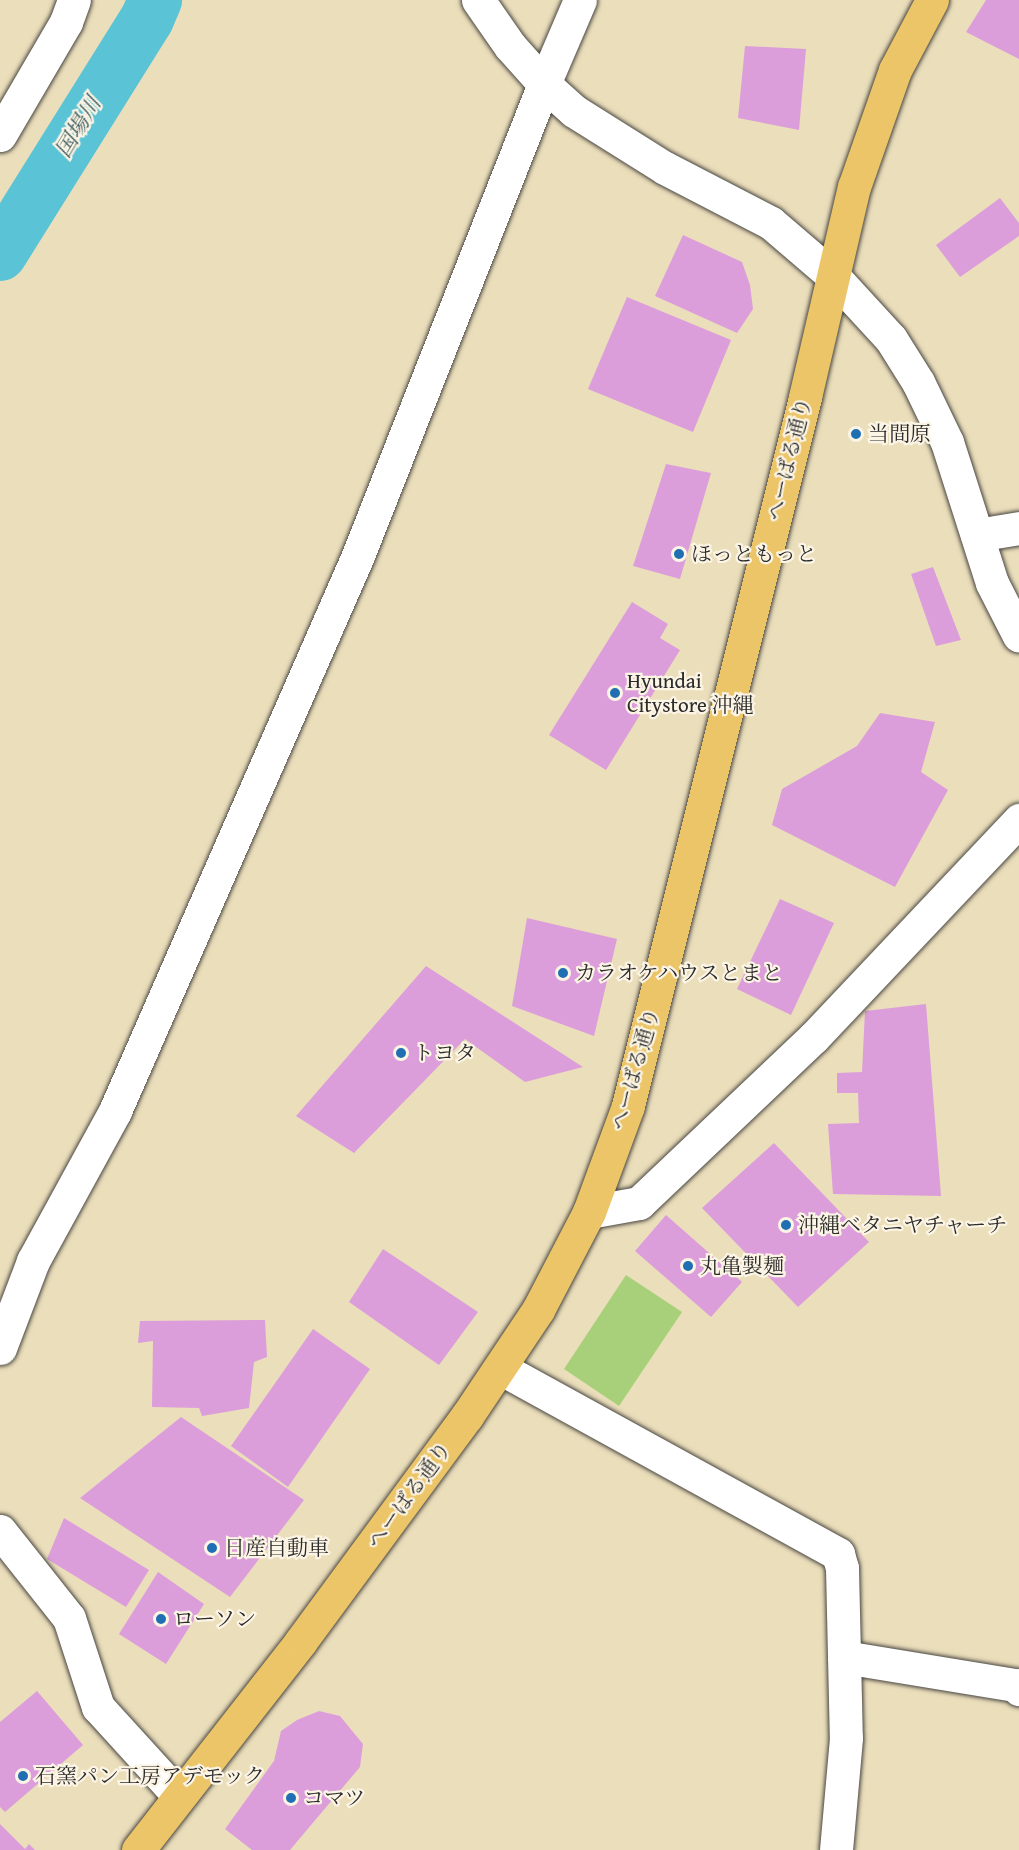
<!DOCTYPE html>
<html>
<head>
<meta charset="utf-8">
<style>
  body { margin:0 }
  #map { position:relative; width:1019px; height:1850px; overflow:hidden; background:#ebdebb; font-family:"Gentium Book Plus","Noto Serif JP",serif }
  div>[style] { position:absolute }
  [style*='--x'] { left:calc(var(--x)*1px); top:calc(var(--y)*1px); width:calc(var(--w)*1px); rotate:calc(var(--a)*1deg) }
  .green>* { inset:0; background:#a8d07b }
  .river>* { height:54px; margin:-27px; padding:0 27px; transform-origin:27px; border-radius:27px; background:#5ac3d6 }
  .building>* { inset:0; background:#dc9edb }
  .roads { filter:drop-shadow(0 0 2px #484641) drop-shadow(0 0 2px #484641) }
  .minor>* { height:33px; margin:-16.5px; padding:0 16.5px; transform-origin:16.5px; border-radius:16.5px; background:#fff }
  .highway>* { height:33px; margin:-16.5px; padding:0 16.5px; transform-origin:16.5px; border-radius:16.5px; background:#ecc569 }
  .dots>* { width:16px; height:16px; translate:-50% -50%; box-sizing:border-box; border:3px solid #fcf5e5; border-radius:50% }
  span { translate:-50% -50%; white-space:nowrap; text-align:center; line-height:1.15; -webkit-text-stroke:4.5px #fcf5e5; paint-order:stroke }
  .poi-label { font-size:21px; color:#2b2b2b }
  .left { translate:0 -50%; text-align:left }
  .street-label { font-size:21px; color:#2b2b2b }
  .water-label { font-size:22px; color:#39595e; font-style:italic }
</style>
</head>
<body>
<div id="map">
  <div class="green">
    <div style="clip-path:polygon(626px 1275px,682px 1312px,619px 1406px,564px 1369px)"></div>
  </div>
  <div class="river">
    <div style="--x:0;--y:254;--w:277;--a:-58"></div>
    <div style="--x:147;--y:19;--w:21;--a:-67"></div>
  </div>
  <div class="building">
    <div style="clip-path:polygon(986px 0,1019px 0,1019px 59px,966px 32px)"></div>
    <div style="clip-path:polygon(745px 46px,806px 49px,799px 130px,738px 118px)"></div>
    <div style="clip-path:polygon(1000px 198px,1019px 223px,1019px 236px,960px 277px,936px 245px)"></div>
    <div style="clip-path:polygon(683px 235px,742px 262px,750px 285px,753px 309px,737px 333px,655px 296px)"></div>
    <div style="clip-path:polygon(627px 297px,731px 340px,693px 432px,588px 389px)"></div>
    <div style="clip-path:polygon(666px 464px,711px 473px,680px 579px,633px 566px)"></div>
    <div style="clip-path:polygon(933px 567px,961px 640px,936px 646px,911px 574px)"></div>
    <div style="clip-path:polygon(632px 602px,668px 624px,660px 638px,680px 650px,606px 770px,549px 735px)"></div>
    <div style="clip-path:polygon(880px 713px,935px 722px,921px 772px,948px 790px,895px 887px,772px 825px,782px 789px,857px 746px)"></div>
    <div style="clip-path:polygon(780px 899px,834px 923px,791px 1015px,737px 989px)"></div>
    <div style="clip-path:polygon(527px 918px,617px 939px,594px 1036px,512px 1006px)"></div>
    <div style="clip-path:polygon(426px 966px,583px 1067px,525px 1082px,465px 1039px,354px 1153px,296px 1116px)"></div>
    <div style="clip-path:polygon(926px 1004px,941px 1196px,833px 1194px,828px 1124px,859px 1123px,858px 1093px,837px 1093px,837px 1073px,862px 1072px,865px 1011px)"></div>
    <div style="clip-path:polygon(774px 1143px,869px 1242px,798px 1307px,702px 1208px)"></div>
    <div style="clip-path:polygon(666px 1215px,742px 1282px,711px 1317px,635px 1251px)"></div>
    <div style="clip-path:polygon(383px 1249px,478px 1312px,439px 1365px,349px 1302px)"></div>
    <div style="clip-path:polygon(265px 1320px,267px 1357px,254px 1362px,249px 1408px,202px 1416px,199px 1408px,152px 1407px,153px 1341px,138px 1343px,140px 1321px)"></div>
    <div style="clip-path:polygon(313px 1329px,370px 1369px,288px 1487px,231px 1446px)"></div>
    <div style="clip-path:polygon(181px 1417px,304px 1500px,230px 1597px,80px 1498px)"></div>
    <div style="clip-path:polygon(64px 1518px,149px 1570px,126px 1607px,47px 1559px)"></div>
    <div style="clip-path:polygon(158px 1572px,204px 1604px,166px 1664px,119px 1634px)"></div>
    <div style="clip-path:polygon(37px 1691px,83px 1745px,5px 1812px,0 1807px,0 1722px)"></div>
    <div style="clip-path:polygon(319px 1711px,340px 1716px,363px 1744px,360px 1767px,290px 1850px,252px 1850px,225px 1829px,274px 1761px,281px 1731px,297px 1720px)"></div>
    <div style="clip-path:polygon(0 1824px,25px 1849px,29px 1844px,35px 1850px,0 1850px)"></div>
  </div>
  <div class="roads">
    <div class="minor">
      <div style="--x:478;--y:0;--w:56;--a:55.2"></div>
      <div style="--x:510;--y:46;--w:51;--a:48.2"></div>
      <div style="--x:544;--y:84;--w:40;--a:42"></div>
      <div style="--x:574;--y:111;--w:107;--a:32.1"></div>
      <div style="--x:665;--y:168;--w:119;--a:27.4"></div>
      <div style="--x:771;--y:223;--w:83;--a:40.6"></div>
      <div style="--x:834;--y:277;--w:84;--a:47.4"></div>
      <div style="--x:891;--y:339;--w:51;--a:57.9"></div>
      <div style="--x:918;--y:382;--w:67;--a:64.2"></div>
      <div style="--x:947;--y:442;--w:148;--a:72.3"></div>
      <div style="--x:992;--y:583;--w:59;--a:63"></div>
      <div style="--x:0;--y:135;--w:131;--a:-59.7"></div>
      <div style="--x:66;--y:22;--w:23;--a:-70"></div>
      <div style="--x:977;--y:535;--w:43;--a:-9.5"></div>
      <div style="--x:589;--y:1212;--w:51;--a:-10.2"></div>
      <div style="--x:639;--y:1203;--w:241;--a:-43.5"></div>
      <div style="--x:814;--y:1037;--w:299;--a:-46.6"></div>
      <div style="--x:0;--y:1348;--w:93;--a:-69.2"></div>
      <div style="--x:33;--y:1261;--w:171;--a:-61.3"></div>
      <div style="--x:115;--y:1111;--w:604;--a:-66.37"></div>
      <div style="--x:357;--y:558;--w:510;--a:-68.47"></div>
      <div style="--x:544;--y:84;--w:91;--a:-66.8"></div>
      <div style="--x:500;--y:1368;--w:386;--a:28.8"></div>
      <div style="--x:838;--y:1554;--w:15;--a:74"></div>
      <div style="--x:842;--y:1568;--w:170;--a:88.7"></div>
      <div style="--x:846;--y:1738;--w:112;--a:95.1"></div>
      <div style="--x:0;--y:1531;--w:111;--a:51.6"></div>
      <div style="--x:69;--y:1618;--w:94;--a:72"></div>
      <div style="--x:98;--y:1707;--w:120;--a:47.7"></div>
      <div style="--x:844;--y:1657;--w:173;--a:9.3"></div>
      <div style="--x:1015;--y:1685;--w:6;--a:45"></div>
    </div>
    <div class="highway">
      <div style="--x:138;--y:1850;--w:265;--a:-52"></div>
      <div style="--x:301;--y:1641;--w:280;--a:-53.6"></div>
      <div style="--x:467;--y:1416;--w:128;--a:-56.2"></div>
      <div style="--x:538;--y:1310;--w:110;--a:-62.5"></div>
      <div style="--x:589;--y:1212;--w:113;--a:-69.8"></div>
      <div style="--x:628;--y:1106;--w:731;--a:-75.98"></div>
      <div style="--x:805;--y:397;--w:216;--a:-76.9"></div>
      <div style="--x:854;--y:187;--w:124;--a:-70.7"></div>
      <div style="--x:895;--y:70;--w:79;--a:-62.1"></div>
    </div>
  </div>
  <div class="dots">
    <div style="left:856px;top:434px;background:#1f6fb2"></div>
    <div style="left:679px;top:554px;background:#1f6fb2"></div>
    <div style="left:615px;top:693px;background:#1f6fb2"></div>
    <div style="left:563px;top:973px;background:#1f6fb2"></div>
    <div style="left:401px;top:1053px;background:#1f6fb2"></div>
    <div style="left:786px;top:1225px;background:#1f6fb2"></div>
    <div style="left:688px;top:1266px;background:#1f6fb2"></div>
    <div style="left:212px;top:1548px;background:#1f6fb2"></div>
    <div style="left:161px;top:1619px;background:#1f6fb2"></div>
    <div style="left:23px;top:1776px;background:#1f6fb2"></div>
    <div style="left:291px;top:1798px;background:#1f6fb2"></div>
  </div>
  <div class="poi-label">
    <span class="left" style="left:868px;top:434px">当間原</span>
    <span class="left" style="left:691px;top:554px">ほっともっと</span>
    <span class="left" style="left:627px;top:693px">Hyundai<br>Citystore 沖縄</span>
    <span class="left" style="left:575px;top:973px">カラオケハウスとまと</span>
    <span class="left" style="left:413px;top:1053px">トヨタ</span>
    <span class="left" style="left:798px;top:1225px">沖縄ベタニヤチャーチ</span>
    <span class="left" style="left:700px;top:1266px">丸亀製麺</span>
    <span class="left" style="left:224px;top:1548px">日産自動車</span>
    <span class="left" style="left:173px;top:1619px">ローソン</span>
    <span class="left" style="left:35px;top:1776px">石窯パン工房アデモック</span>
    <span class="left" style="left:303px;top:1798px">コマツ</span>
  </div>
  <div class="street-label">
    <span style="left:789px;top:459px;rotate:-76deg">へーばる通り</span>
    <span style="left:635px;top:1069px;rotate:-74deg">へーばる通り</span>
    <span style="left:409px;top:1495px;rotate:-54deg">へーばる通り</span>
  </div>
  <div class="water-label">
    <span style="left:78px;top:127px;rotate:-59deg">国場川</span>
  </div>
</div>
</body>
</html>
